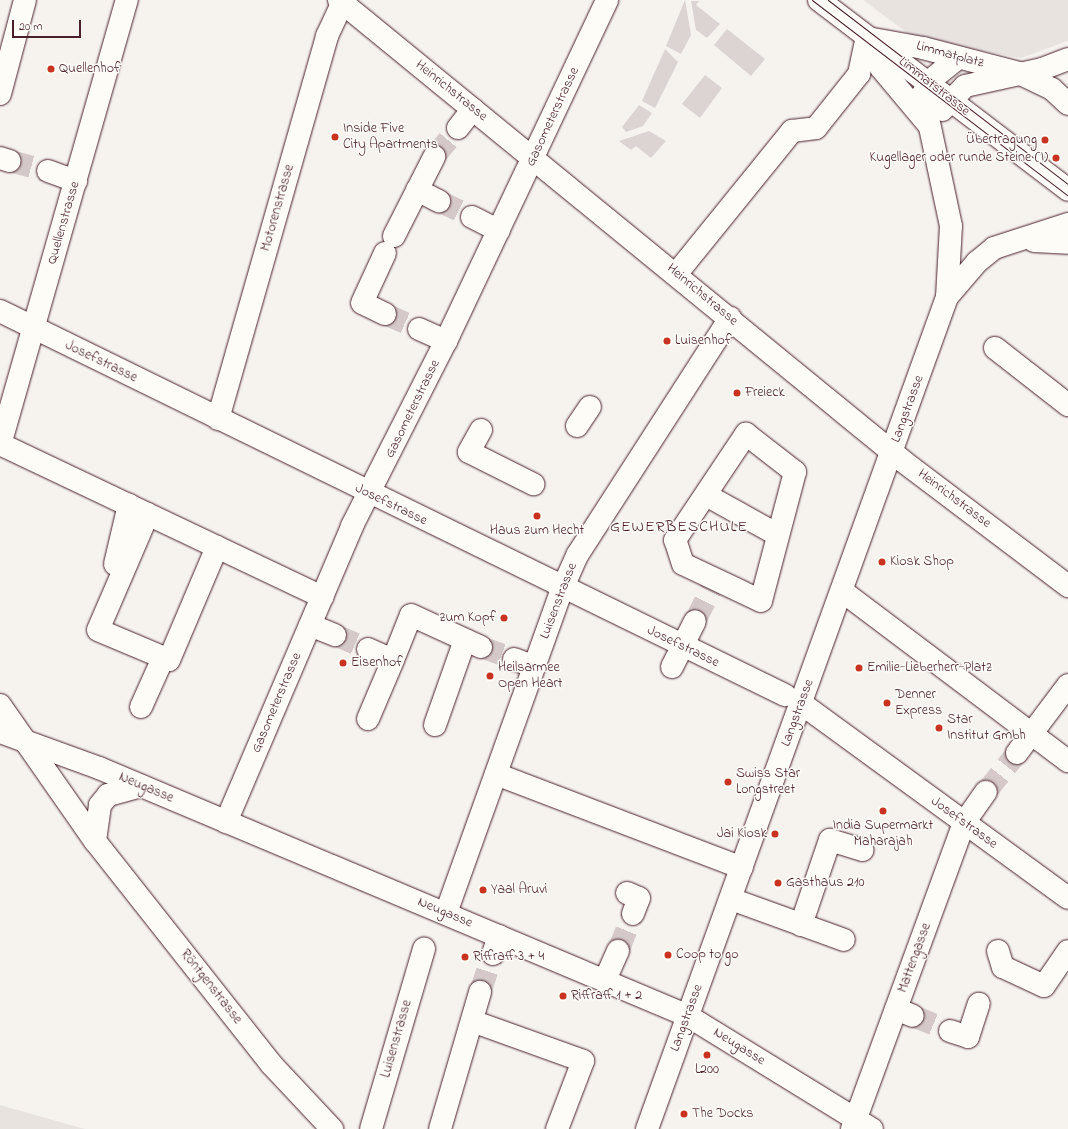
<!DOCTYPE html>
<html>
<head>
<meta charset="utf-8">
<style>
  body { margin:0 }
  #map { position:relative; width:1068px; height:1129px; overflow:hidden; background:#f6f3ef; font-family:"Indie Flower",sans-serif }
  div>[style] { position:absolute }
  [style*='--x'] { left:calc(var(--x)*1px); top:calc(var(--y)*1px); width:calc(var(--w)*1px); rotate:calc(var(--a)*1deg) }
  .built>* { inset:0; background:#e9e3e0 }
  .green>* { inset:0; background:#dcd4d2 }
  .minor-tunnel>* { height:22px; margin-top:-11px; transform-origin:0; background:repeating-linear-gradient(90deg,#d4c9c8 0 22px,transparent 0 33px) }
  .roads { filter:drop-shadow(0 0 1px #4a1f2b) drop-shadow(0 0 1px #4a1f2b) }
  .minor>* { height:22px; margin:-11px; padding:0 11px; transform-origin:11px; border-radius:11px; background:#fdfcf7 }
  .tram>* { height:1px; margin:-0.5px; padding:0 0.5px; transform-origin:0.5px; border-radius:0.5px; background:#4a1f2b }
  .dots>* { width:11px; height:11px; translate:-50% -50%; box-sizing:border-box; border:2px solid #fdfcf7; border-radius:50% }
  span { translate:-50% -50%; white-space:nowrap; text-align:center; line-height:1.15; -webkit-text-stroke:3px #fdfcf7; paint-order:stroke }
  .street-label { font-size:14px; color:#4a1f2b }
  .poi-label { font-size:14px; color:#4a1f2b }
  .left { translate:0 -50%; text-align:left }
  .right { translate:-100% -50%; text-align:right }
  .quarter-label { font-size:16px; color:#4a1f2b; letter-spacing:1px }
  .scale { position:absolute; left:12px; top:20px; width:69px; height:18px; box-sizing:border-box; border:2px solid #4a1f2b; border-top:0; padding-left:5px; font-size:12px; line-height:14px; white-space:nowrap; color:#4a1f2b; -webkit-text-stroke:3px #fdfcf7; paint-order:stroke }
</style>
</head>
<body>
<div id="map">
  <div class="built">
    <div style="clip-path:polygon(863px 0,1068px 0,1068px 41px,1021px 58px,914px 38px)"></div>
    <div style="clip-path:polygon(0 1105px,85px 1129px,0 1129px)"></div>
  </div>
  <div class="green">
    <div style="clip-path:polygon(685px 0,691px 35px,681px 54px,666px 46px)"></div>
    <div style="clip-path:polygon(691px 1px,699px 1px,696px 5px,720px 24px,707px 38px,696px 30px)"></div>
    <div style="clip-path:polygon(727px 29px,765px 59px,751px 76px,714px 45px)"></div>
    <div style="clip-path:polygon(665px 49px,678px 62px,655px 108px,642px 101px)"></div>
    <div style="clip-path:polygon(705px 75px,722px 88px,700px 118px,682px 104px)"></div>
    <div style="clip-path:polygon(639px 105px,652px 113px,643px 126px,626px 132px,622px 127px)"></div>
    <div style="clip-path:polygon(649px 131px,666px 141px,651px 158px,636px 146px,631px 150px,619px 141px)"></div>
  </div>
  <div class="minor-tunnel">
    <div style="--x:434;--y:157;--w:38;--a:-50"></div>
    <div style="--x:10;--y:161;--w:39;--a:15"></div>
    <div style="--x:439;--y:201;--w:37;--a:26"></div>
    <div style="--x:385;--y:314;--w:37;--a:24"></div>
    <div style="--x:695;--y:621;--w:35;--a:-63"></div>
    <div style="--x:335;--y:635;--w:36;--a:23"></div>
    <div style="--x:481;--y:647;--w:35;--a:20"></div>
    <div style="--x:986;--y:792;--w:50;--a:-51.5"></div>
    <div style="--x:618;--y:951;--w:40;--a:-68"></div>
    <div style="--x:480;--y:992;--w:40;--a:-71.1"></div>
    <div style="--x:913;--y:1016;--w:40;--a:22"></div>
  </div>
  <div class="roads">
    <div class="minor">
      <div style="--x:339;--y:0;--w:730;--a:39.27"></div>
      <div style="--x:904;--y:462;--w:206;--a:37.1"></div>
      <div style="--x:819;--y:0;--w:313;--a:37.3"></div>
      <div style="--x:870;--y:39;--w:31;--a:69"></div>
      <div style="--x:881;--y:68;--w:73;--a:50"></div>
      <div style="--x:873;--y:39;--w:51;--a:10.2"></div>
      <div style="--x:923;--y:48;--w:99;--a:14.6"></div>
      <div style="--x:1019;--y:73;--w:37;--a:26"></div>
      <div style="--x:1052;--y:89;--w:22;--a:43"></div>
      <div style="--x:0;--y:94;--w:97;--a:-75.1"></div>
      <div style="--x:942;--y:110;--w:33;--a:-46"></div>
      <div style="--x:965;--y:86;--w:79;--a:-12.4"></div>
      <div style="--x:1042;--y:69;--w:28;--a:-21"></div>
      <div style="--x:458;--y:128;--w:24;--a:-52"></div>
      <div style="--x:0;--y:158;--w:10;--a:17"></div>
      <div style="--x:48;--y:171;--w:30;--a:20"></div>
      <div style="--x:417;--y:190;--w:25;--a:27"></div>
      <div style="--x:472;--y:217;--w:30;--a:27"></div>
      <div style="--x:394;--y:236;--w:89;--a:-63.1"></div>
      <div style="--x:1034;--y:241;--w:34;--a:3"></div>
      <div style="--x:677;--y:273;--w:183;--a:-51"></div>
      <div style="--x:792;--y:131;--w:24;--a:-7"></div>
      <div style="--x:816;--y:128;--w:69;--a:-51.5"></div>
      <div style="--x:859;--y:74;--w:38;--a:-78"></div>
      <div style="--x:947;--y:297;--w:46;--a:-49.4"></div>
      <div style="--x:977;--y:262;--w:22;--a:-39"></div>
      <div style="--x:994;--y:248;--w:78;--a:-18"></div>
      <div style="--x:0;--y:311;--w:874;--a:26.07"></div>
      <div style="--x:385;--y:314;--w:25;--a:-154"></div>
      <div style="--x:362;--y:303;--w:55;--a:-65.3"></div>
      <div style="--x:419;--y:329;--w:30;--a:24"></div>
      <div style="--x:995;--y:348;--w:93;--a:38"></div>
      <div style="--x:218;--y:419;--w:398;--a:-74.1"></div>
      <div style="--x:327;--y:36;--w:40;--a:-65"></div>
      <div style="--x:577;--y:426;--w:23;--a:-56"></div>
      <div style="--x:481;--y:430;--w:25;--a:119"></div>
      <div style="--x:469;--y:452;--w:72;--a:26.6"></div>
      <div style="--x:746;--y:434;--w:62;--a:37.8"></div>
      <div style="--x:795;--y:472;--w:133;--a:104.8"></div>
      <div style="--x:761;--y:601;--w:86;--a:-154.6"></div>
      <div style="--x:683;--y:564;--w:25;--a:-108"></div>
      <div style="--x:675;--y:540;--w:128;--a:-56.2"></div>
      <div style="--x:0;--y:444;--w:357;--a:25.4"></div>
      <div style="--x:0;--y:445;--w:463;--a:-74.1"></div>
      <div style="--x:706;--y:495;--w:82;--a:29.1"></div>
      <div style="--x:148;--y:514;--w:126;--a:113.3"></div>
      <div style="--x:98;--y:630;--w:77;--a:22.9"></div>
      <div style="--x:169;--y:660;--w:123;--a:-67"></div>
      <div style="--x:115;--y:564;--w:61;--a:-76.7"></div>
      <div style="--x:842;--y:591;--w:283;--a:37"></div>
      <div style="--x:310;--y:625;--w:27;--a:22"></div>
      <div style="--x:368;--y:649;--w:27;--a:24"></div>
      <div style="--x:393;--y:660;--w:48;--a:-68.2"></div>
      <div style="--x:411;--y:615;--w:77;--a:24.6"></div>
      <div style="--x:514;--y:659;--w:22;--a:21"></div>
      <div style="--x:672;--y:667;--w:51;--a:-63.4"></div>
      <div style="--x:802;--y:704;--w:329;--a:36.1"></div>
      <div style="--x:0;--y:705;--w:166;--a:55.1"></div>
      <div style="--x:95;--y:841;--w:285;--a:51.7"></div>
      <div style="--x:272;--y:1065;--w:88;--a:46.8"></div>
      <div style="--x:141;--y:707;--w:54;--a:-65.8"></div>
      <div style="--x:368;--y:719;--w:64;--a:-67"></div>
      <div style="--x:435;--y:725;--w:90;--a:-70.6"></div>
      <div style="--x:0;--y:732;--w:105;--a:20"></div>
      <div style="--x:99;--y:768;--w:639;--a:22.83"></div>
      <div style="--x:688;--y:1016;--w:216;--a:31.6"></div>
      <div style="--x:1017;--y:753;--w:85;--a:-53.1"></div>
      <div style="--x:496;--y:774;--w:263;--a:20.9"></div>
      <div style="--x:226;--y:822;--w:322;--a:-66.9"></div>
      <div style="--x:352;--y:526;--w:208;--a:-63.1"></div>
      <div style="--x:446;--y:341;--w:377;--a:-64.7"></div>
      <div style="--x:95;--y:841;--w:36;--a:-82"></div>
      <div style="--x:100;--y:805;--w:13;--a:-51"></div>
      <div style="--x:108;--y:795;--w:35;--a:-15"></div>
      <div style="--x:627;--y:893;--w:13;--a:23"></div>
      <div style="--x:639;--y:898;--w:17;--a:111"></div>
      <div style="--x:731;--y:899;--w:120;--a:19.9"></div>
      <div style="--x:446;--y:913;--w:346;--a:-70.3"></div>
      <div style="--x:563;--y:587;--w:36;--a:-66"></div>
      <div style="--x:578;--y:554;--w:281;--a:-57.2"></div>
      <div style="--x:801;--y:925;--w:90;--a:-71.2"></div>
      <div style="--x:830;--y:840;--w:34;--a:17"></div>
      <div style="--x:998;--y:951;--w:17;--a:73"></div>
      <div style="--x:1003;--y:967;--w:45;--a:24.9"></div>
      <div style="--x:1044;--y:986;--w:42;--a:-55.6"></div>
      <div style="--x:493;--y:954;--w:19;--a:-72"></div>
      <div style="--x:605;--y:980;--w:32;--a:-66"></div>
      <div style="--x:896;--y:1009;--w:18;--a:22"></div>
      <div style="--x:472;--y:1021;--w:118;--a:19.8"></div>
      <div style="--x:583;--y:1061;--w:73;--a:110.9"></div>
      <div style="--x:950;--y:1031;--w:19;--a:18"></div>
      <div style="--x:968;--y:1037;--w:35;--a:-72"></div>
      <div style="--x:371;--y:1129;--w:188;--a:-73.6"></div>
      <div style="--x:440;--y:1129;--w:143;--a:-73.7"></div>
      <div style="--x:647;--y:1129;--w:884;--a:-70.17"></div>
      <div style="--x:947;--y:297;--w:71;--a:-86.8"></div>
      <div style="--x:951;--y:226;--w:135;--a:-102"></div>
      <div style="--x:923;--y:94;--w:17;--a:-59"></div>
      <div style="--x:932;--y:79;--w:32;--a:-39"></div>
      <div style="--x:852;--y:1129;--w:326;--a:-69.9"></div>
      <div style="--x:964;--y:823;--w:38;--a:-55"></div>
    </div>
  </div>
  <div class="tram">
    <div style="--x:812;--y:0;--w:322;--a:37.4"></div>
    <div style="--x:828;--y:0;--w:302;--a:37.5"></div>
  </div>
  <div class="dots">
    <div style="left:51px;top:69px;background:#c8321e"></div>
    <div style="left:335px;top:137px;background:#c8321e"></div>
    <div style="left:1045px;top:140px;background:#c8321e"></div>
    <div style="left:1056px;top:158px;background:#c8321e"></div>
    <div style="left:667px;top:341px;background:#c8321e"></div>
    <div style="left:737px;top:393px;background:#c8321e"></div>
    <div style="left:537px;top:516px;background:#c8321e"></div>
    <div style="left:882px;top:562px;background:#c8321e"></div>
    <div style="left:504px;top:618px;background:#c8321e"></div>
    <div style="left:343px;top:663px;background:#c8321e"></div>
    <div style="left:859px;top:668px;background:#c8321e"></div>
    <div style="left:490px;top:676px;background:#c8321e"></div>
    <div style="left:887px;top:703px;background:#c8321e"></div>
    <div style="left:939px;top:728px;background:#c8321e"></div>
    <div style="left:728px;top:782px;background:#c8321e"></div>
    <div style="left:883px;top:811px;background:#c8321e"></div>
    <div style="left:775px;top:834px;background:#c8321e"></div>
    <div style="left:778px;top:883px;background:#c8321e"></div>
    <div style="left:483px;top:890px;background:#c8321e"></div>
    <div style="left:668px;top:955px;background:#c8321e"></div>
    <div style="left:465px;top:957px;background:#c8321e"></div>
    <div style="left:563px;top:996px;background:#c8321e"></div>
    <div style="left:707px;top:1055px;background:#c8321e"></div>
    <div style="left:684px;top:1114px;background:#c8321e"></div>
  </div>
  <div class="street-label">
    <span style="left:950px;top:55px;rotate:15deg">Limmatplatz</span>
    <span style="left:934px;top:87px;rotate:38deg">Limmatstrasse</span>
    <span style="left:451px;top:91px;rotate:39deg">Heinrichstrasse</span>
    <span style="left:553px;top:117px;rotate:-65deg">Gasometerstrasse</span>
    <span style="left:278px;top:208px;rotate:-74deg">Motorenstrasse</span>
    <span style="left:64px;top:223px;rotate:-74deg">Quellenstrasse</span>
    <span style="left:702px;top:295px;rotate:40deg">Heinrichstrasse</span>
    <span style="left:101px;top:362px;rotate:26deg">Josefstrasse</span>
    <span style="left:413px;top:409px;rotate:-64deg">Gasometerstrasse</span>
    <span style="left:908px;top:409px;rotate:-70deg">Langstrasse</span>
    <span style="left:954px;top:499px;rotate:37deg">Heinrichstrasse</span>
    <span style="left:391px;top:505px;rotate:26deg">Josefstrasse</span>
    <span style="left:559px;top:601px;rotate:-69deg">Luisenstrasse</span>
    <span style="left:683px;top:647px;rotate:26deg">Josefstrasse</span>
    <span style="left:277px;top:703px;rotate:-67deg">Gasometerstrasse</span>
    <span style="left:798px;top:713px;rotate:-70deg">Langstrasse</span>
    <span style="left:146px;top:788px;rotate:23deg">Neugasse</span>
    <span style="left:964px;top:823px;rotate:36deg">Josefstrasse</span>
    <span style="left:445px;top:913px;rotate:23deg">Neugasse</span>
    <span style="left:915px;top:958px;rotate:-70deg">Mattengasse</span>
    <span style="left:211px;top:987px;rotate:52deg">Röntgenstrasse</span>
    <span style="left:687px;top:1018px;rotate:-70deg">Langstrasse</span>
    <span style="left:397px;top:1039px;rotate:-74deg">Luisenstrasse</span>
    <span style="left:739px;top:1047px;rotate:32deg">Neugasse</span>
  </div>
  <div class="poi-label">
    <span class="left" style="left:59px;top:69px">Quellenhof</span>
    <span class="left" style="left:343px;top:137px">Inside Five<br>City Apartments</span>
    <span class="right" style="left:1037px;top:140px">Übertragung</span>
    <span class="right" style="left:1048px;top:158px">Kugellager oder runde Steine (I)</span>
    <span class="left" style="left:675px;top:341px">Luisenhof</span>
    <span class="left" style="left:745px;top:393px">Freieck</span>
    <span style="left:537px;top:531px">Haus zum Hecht</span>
    <span class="left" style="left:890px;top:562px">Kiosk Shop</span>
    <span class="right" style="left:496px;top:618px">zum Kopf</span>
    <span class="left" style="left:351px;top:663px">Eisenhof</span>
    <span class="left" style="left:498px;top:676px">Heilsarmee<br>Open Heart</span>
    <span class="left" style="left:867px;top:668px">Emilie-Lieberherr-Platz</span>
    <span class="left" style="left:895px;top:703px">Denner<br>Express</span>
    <span class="left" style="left:947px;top:728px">Star<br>Institut Gmbh</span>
    <span class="left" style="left:736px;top:782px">Swiss Star<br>Longstreet</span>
    <span style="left:883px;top:834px">India Supermarkt<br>Maharajah</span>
    <span class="right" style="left:767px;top:834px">Jai Kiosk</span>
    <span class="left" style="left:786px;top:883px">Gasthaus 210</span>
    <span class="left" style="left:491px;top:890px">Yaal Aruvi</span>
    <span class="left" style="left:676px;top:955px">Coop to go</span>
    <span class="left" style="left:473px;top:957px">Riffraff 3 + 4</span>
    <span class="left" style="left:571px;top:996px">Riffraff 1 + 2</span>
    <span style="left:707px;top:1070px">L200</span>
    <span class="left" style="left:692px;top:1114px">The Docks</span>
  </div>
  <div class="quarter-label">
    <span style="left:679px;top:527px">GEWERBESCHULE</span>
  </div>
  <div class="scale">20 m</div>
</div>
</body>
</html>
